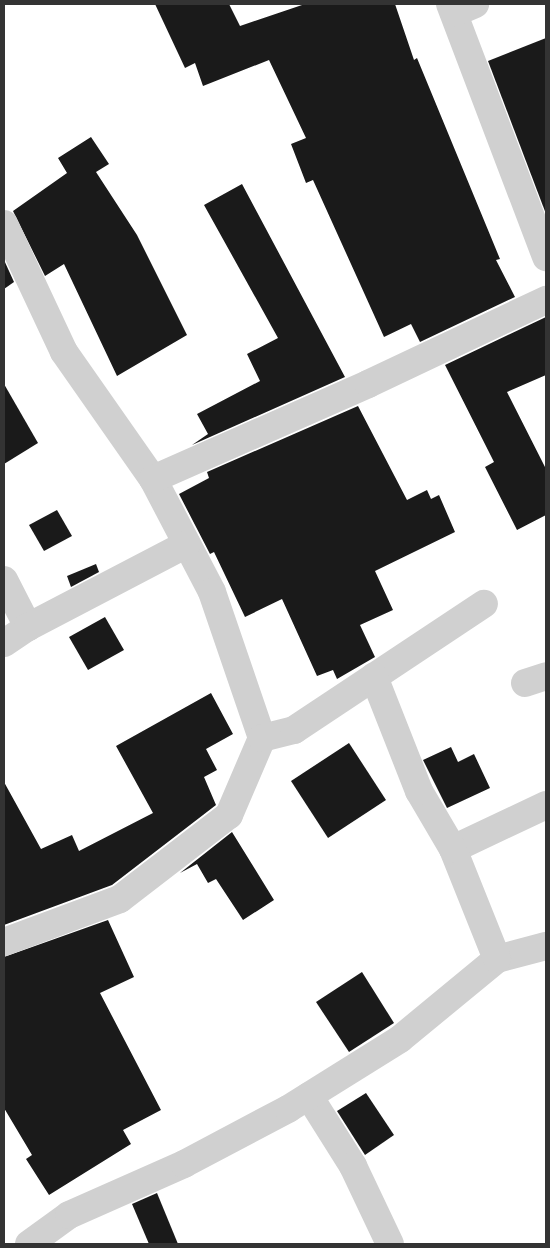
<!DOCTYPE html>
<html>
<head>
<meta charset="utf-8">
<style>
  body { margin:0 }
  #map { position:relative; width:550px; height:1248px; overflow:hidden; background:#fff; font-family:"Sofia Sans Condensed",sans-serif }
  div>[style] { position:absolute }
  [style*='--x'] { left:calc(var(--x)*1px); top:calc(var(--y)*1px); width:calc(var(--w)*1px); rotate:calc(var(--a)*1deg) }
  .building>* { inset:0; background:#1a1a1a }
  .minor>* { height:28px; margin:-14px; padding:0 14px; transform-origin:14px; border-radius:14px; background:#d0d0d0 }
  span { translate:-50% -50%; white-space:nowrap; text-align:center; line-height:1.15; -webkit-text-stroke:5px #fff; paint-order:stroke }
  .frame { position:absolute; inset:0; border:5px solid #333; pointer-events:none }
</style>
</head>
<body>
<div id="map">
  <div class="building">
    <div style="clip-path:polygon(155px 4px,229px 4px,240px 26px,305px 4px,395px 4px,414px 60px,417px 58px,500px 259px,496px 260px,515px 297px,420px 342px,411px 324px,384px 337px,313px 180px,306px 183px,291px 144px,306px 138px,269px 60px,203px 86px,195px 63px,185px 68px)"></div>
    <div style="clip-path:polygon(546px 38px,546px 214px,488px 61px)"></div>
    <div style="clip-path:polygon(91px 137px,109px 164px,96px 172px,137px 235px,187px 335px,117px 376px,64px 264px,45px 276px,13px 211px,67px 173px,58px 158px)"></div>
    <div style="clip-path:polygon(242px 184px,345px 377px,192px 445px,208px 434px,197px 414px,260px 381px,247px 354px,278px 338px,204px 205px)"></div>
    <div style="clip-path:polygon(4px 260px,14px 282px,4px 289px)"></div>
    <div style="clip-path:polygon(546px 317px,546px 375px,507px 392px,546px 469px,546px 515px,517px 530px,485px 467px,494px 462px,445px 365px)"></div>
    <div style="clip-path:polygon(4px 384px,38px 443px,4px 464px)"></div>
    <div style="clip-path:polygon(358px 406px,407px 500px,427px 490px,431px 499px,439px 495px,455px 532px,375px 571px,393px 610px,360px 625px,375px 657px,337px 679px,333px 670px,317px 676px,282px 599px,245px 617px,214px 552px,210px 554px,179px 494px,209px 478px,207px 472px)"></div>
    <div style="clip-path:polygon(57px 510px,72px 536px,44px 551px,29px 525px)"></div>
    <div style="clip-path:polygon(96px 564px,99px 572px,71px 587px,67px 576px)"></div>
    <div style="clip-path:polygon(105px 617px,124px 650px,88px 670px,69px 637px)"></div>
    <div style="clip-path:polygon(211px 693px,233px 734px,206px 749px,217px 770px,204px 777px,216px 805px,112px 885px,4px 925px,4px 782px,41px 849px,72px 835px,79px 851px,153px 813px,116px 746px)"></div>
    <div style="clip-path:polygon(349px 743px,386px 800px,328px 838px,291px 781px)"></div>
    <div style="clip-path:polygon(451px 747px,458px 762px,474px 754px,490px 788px,447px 808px,423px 760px)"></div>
    <div style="clip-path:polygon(232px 832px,274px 900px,243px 920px,216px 879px,208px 883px,197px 864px,180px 873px)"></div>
    <div style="clip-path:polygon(108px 920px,134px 977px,100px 993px,161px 1110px,123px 1130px,131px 1144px,49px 1195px,26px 1159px,32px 1155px,4px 1108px,4px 957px)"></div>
    <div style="clip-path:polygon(362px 972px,394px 1023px,349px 1052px,316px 1002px)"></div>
    <div style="clip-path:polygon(366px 1093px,394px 1135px,365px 1155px,337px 1111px)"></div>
    <div style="clip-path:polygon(157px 1193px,178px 1244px,149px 1244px,132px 1204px)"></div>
  </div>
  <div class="minor">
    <div style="--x:450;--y:4;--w:271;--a:69.2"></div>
    <div style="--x:454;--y:13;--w:23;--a:-23"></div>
    <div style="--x:4;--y:224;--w:141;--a:64.9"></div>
    <div style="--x:64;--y:352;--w:155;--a:55"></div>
    <div style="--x:153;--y:479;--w:127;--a:62.4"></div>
    <div style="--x:212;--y:592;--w:154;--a:71.1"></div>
    <div style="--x:262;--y:738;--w:84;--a:113.2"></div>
    <div style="--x:229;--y:815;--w:138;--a:142.4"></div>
    <div style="--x:120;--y:899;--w:124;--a:159.7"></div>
    <div style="--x:153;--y:479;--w:235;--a:-23.8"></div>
    <div style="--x:368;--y:384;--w:197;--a:-25.3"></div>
    <div style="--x:4;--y:580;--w:53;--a:62.9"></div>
    <div style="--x:28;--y:627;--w:29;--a:146"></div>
    <div style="--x:28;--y:627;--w:179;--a:-27.6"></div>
    <div style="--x:525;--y:683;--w:22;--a:-18"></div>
    <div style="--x:262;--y:738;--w:33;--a:-14"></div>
    <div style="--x:294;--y:730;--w:228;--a:-33.6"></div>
    <div style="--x:453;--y:849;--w:103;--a:-25.3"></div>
    <div style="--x:497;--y:959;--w:51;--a:-14.9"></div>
    <div style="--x:309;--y:1096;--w:83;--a:57.8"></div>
    <div style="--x:353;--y:1166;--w:86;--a:64.6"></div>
    <div style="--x:29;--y:1244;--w:49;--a:-35.9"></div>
    <div style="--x:69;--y:1215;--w:126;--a:-23.9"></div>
    <div style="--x:184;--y:1164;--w:118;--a:-27.9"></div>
    <div style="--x:288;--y:1109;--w:132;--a:-32"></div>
    <div style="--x:400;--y:1039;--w:126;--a:-39.5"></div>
    <div style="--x:497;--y:959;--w:118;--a:-111.8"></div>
    <div style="--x:453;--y:849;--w:67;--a:-120.4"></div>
    <div style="--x:419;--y:791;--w:123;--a:-111.5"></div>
  </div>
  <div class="frame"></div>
</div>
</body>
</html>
